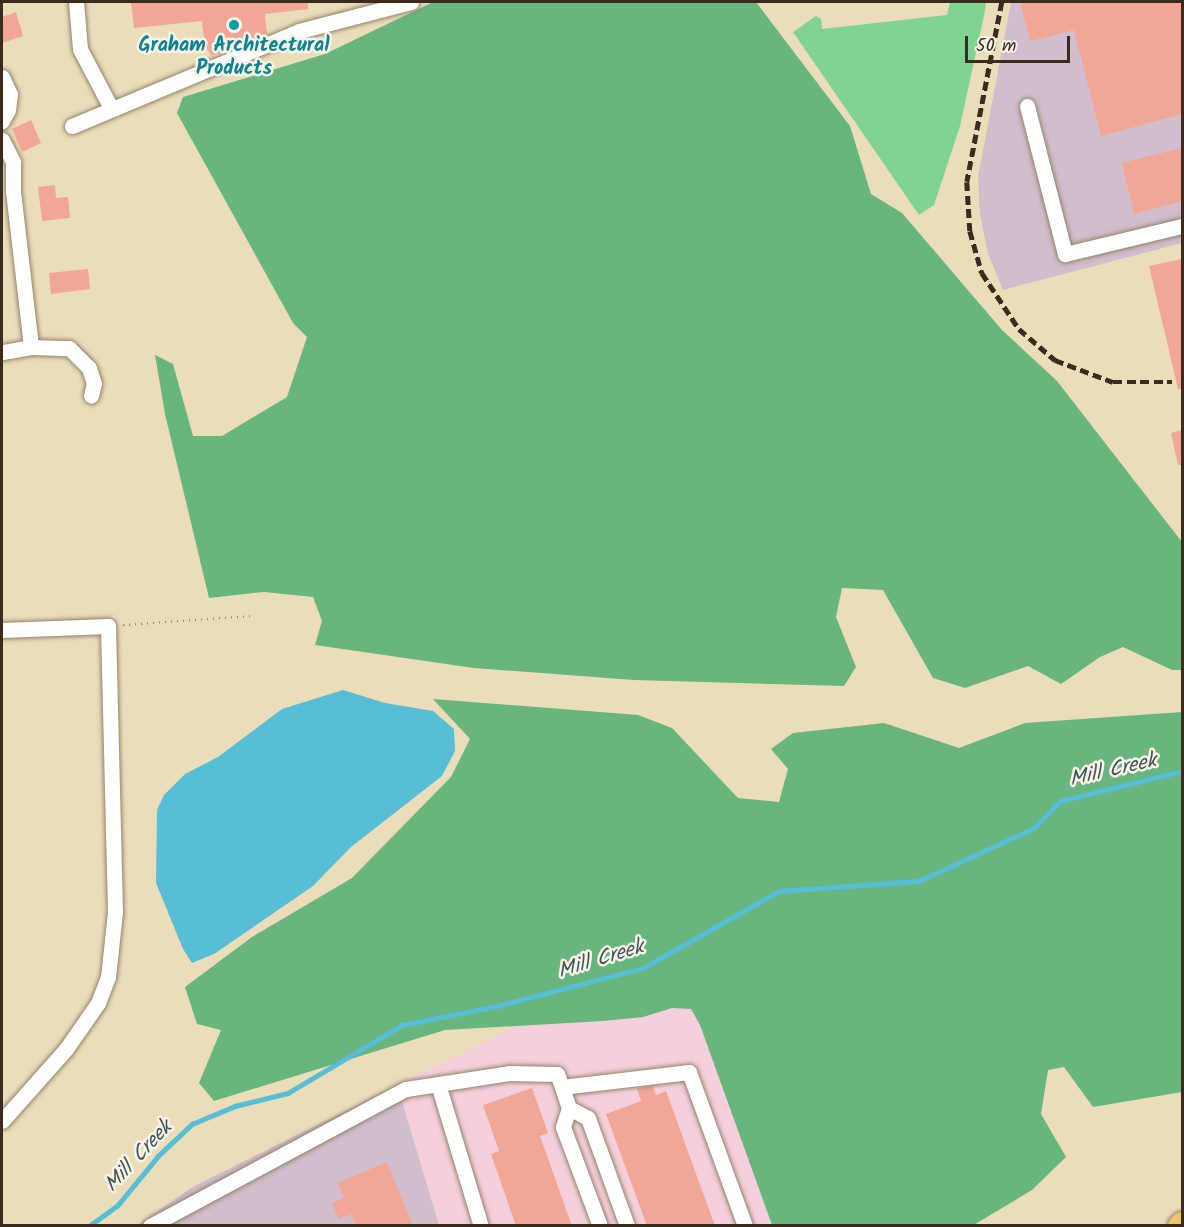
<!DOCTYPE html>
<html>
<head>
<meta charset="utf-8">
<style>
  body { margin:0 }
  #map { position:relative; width:1184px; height:1227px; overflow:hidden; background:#ebddba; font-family:Kalam,sans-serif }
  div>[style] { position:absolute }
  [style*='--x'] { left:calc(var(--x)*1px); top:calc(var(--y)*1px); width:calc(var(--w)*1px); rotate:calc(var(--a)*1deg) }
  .built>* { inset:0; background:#f5cfdc }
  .industrial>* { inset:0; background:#d1bdcc }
  .green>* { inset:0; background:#81d394 }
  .forest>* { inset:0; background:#68b57e }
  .water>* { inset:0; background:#57bed5 }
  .stream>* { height:4.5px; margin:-2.25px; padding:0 2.25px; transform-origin:2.25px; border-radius:2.25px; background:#57bed5 }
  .building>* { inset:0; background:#f2a695 }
  .path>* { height:2px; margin-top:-1px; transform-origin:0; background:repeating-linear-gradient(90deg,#93846c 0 1.5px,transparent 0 6px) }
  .roads { filter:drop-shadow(0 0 2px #93846c) drop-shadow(0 0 2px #93846c) }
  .minor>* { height:15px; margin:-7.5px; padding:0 7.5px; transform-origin:7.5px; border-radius:7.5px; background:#fff }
  .highway>* { height:22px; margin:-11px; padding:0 11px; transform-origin:11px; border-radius:11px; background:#eec569 }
  .rail>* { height:4.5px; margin-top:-2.25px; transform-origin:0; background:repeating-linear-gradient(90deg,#3b2a1e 0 9px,transparent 0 13.5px) }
  .dots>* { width:16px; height:16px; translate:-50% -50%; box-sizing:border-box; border:3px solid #f7f3e8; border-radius:50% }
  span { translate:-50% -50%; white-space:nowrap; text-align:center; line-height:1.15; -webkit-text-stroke:5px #f7f3e8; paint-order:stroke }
  .culture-label { font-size:20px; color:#0d838f; font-weight:700 }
  .water-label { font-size:21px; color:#435655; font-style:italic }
  .frame { position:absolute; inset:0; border:3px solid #3b2a1e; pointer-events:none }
  .scale { position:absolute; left:965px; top:36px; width:105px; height:27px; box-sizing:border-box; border:3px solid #3b2a1e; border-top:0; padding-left:8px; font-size:18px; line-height:21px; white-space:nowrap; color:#3b2a1e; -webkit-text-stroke:4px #f7f3e8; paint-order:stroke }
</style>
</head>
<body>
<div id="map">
  <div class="built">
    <div style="clip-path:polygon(691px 940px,781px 1225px,439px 1225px,397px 1085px)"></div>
  </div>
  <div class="industrial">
    <div style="clip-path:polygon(1011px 2px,1182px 2px,1182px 243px,1003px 290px,988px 254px,980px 214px,978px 177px)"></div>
    <div style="clip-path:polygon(397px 1085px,439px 1225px,136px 1226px,194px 1186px)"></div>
  </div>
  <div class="green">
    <div style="clip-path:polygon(950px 2px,986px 2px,984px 16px,960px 126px,934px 205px,919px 215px,793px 32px,816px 16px,821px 19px,822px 29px,947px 15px)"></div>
  </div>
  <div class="forest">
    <div style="clip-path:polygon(433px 2px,756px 2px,850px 126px,871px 194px,902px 213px,1002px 330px,1057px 381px,1182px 542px,1182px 670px,1172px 670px,1123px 647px,1100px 657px,1061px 684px,1028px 666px,965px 688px,933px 678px,883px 590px,842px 588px,836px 617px,856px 667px,844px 686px,634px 680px,474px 668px,315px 645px,322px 621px,313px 597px,264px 592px,209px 598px,165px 414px,155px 355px,173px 364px,193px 436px,222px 436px,287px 397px,307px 337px,293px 323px,177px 113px,183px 97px,325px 54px)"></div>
    <div style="clip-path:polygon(433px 699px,638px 715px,672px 728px,738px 798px,779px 802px,788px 769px,771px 749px,793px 733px,884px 723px,959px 748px,1025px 723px,1182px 712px,1182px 1092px,1093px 1107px,1064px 1067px,1048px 1070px,1041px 1114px,1066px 1157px,1032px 1190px,972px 1226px,772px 1225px,700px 1025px,691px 1009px,672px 1008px,643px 1017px,603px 1021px,445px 1030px,214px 1101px,199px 1083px,221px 1030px,197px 1024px,185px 987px,252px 937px,352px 878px,451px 777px,470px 739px)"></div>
  </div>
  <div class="water">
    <div style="clip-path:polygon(343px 690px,385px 703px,433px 711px,454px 729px,455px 751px,442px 776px,351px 847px,313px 886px,214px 954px,192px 963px,183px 949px,156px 883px,157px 810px,164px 795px,185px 774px,218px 757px,282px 709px)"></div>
  </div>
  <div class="stream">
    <div style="--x:89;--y:1226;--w:34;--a:-36"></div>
    <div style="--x:117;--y:1206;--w:65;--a:-50.6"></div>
    <div style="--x:158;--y:1156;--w:47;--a:-43.3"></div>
    <div style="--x:192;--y:1124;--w:47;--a:-22.7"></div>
    <div style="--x:235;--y:1106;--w:55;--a:-13.8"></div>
    <div style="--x:288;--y:1093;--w:133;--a:-30.8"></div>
    <div style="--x:402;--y:1025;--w:97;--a:-11.3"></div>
    <div style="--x:497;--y:1006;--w:151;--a:-14.6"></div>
    <div style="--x:643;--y:968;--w:156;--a:-29.5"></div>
    <div style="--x:779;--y:891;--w:140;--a:-4.1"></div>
    <div style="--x:919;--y:881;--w:127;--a:-24.7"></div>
    <div style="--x:1034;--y:828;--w:37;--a:-46"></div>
    <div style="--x:1060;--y:801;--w:126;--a:-13.8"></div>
  </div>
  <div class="building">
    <div style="clip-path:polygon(131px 2px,308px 2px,308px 9px,265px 14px,267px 34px,250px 41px,220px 44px,221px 53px,211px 55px,205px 46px,202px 21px,134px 28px)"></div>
    <div style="clip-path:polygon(1020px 2px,1182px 2px,1182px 114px,1101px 136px,1074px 30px,1030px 41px)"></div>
    <div style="clip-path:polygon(16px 12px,23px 36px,2px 43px,2px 17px)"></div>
    <div style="clip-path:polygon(31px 120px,41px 143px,22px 152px,12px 129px)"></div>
    <div style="clip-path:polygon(1182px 148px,1182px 201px,1134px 214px,1122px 163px)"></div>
    <div style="clip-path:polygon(55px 185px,56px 198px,68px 197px,70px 218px,42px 221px,38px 187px)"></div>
    <div style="clip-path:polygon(1182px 259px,1182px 389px,1178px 389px,1149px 266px)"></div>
    <div style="clip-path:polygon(88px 269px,90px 289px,51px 294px,49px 273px)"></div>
    <div style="clip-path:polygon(1182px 430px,1182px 465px,1178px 465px,1171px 433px)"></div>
    <div style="clip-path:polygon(653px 1086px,656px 1095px,666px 1091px,715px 1226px,647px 1226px,606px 1114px,641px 1101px,637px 1088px)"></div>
    <div style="clip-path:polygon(532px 1088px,548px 1133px,540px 1136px,572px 1226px,516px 1226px,491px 1154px,499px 1151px,483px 1105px)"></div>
    <div style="clip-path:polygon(387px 1162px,413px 1226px,356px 1226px,351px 1214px,339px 1219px,332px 1203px,344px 1198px,338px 1183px)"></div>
  </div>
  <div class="path">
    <div style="--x:123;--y:625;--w:129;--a:-4"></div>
  </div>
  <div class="roads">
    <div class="minor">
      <div style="--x:76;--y:2;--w:47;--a:85.1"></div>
      <div style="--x:80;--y:49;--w:67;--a:62.3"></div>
      <div style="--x:2;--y:77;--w:19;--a:65"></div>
      <div style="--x:10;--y:94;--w:16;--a:97"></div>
      <div style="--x:8;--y:110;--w:13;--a:119"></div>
      <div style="--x:1027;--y:106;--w:153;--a:75.6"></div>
      <div style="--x:1065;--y:254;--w:120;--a:-13.5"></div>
      <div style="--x:72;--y:126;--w:246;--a:-22.7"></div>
      <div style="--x:299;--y:31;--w:116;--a:-14.5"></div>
      <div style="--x:2;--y:140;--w:25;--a:63"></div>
      <div style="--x:13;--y:162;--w:29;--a:90"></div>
      <div style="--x:13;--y:191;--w:157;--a:83.4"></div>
      <div style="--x:31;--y:347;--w:29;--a:170"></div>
      <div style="--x:31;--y:347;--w:38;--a:2"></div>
      <div style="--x:69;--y:348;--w:28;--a:45"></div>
      <div style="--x:89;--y:368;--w:16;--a:72"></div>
      <div style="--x:94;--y:383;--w:13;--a:103"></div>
      <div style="--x:2;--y:630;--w:106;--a:-2.2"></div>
      <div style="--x:108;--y:626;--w:286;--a:88.6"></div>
      <div style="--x:115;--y:912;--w:65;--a:96.1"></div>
      <div style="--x:108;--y:977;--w:28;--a:111"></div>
      <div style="--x:98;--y:1003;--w:56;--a:124.8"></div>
      <div style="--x:66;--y:1049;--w:96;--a:131.6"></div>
      <div style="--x:438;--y:1084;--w:148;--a:73.2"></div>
      <div style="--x:562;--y:1087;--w:22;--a:72"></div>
      <div style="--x:569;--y:1108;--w:20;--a:108"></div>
      <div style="--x:563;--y:1127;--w:106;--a:69.5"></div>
      <div style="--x:569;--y:1108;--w:21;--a:28"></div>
      <div style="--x:588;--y:1118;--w:115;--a:70.1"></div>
      <div style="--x:150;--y:1226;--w:290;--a:-28.2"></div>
      <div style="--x:406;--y:1089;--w:104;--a:-8.8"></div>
      <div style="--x:509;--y:1073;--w:48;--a:1.2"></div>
      <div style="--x:557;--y:1074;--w:14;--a:69"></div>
      <div style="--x:562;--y:1087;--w:128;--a:-6.7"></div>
      <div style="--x:689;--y:1072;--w:164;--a:70"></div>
    </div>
    <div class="highway">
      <div style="--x:1179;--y:1226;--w:4;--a:-45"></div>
    </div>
  </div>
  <div class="rail">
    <div style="--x:1002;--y:2;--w:183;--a:101"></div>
    <div style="--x:967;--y:182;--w:49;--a:86.5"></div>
    <div style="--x:970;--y:231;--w:44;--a:74.1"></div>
    <div style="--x:982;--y:273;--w:67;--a:56.5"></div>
    <div style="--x:1019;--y:329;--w:48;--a:40.7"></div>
    <div style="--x:1055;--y:360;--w:62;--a:20.8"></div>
    <div style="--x:1113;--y:382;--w:59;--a:0"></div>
  </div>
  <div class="dots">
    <div style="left:234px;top:25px;background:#0f9aa8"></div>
  </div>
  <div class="culture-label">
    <span style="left:234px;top:58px">Graham Architectural<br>Products</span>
  </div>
  <div class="water-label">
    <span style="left:1113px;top:771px;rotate:-13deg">Mill Creek</span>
    <span style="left:601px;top:960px;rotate:-17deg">Mill Creek</span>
    <span style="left:139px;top:1157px;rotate:-47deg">Mill Creek</span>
  </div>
  <div class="frame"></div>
  <div class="scale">50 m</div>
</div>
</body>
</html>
